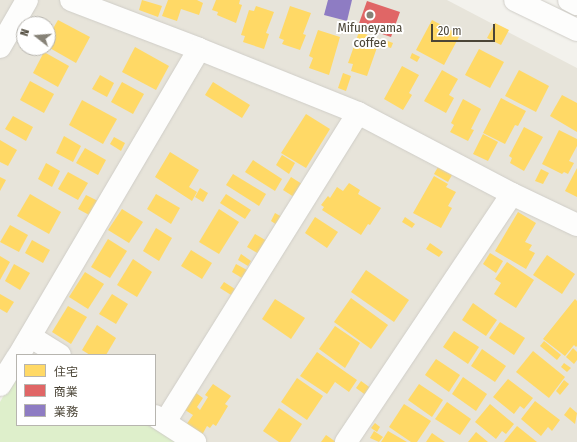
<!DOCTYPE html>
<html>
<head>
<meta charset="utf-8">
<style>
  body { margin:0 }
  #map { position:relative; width:577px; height:442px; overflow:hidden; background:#f3f2ed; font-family:"Fira Sans Condensed","Noto Sans JP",sans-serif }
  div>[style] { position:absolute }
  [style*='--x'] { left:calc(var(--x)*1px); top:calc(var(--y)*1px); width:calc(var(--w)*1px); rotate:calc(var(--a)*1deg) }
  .residential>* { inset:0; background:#e7e4da }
  .green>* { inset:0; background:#deefcb }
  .homes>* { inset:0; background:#ffd966 }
  .shops>* { inset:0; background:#e06666 }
  .offices>* { inset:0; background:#8e7cc3 }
  .roads { filter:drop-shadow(0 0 1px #cfcdc7) drop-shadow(0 0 1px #cfcdc7) }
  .minor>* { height:22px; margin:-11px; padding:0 11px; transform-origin:11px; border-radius:11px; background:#fdfdfc }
  .tertiary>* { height:22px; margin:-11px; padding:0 11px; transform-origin:11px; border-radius:11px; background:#fdfdfc }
  .dots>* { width:11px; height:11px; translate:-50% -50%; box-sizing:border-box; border:2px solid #fff; border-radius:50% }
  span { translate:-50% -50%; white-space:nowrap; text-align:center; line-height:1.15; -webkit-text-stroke:4px #fff; paint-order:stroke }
  .poi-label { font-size:13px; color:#4b4537 }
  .legend { position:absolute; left:16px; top:354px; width:140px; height:72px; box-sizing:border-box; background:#fff; border:1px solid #b7b5af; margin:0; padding:5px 7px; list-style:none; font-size:12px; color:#4b4537 }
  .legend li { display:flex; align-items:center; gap:8px; height:20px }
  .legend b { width:20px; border:1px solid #b7b5af }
  .north { position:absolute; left:16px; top:16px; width:40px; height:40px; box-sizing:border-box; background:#fff; border:1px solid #b7b5af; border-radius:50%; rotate:287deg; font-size:11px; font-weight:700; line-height:16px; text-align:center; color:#4b4537 }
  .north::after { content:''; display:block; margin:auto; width:14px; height:18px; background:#868277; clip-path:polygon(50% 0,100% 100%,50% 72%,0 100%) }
  .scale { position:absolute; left:431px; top:24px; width:64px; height:18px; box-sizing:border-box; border:2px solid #4b4537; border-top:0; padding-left:5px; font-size:12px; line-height:14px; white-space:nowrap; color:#4b4537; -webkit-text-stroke:3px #fff; paint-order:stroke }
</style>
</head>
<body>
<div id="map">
  <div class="residential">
    <div style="clip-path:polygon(evenodd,0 0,447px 0,577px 68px,577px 442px,195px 442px,155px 416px,155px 355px,60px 355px,31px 337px,0 385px,0 0,24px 24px,48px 24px,48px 48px,24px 48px,24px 24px)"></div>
  </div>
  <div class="green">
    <div style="clip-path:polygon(17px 372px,17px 425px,155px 425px,181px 442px,0 442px,0 402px)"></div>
  </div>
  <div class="homes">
    <div style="clip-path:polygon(142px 0,162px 6px,158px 17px,139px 10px)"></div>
    <div style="clip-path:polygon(168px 0,197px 0,203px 3px,199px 15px,181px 9px,177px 21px,162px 16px)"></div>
    <div style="clip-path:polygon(216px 0,240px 0,239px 4px,242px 5px,236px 23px,217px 15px,218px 12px,212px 10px)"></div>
    <div style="clip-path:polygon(256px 6px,274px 12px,266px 33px,269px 34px,264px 49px,243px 42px,245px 36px,241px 35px,249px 10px,254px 11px)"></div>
    <div style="clip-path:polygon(290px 6px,311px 13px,303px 34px,306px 35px,300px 50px,282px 44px,284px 40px,279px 38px)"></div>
    <div style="clip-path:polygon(58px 20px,90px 37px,76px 63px,48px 47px,48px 37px)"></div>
    <div style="clip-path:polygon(432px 20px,460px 35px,444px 65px,416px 50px)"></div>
    <div style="clip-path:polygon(495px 23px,509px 30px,501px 45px,487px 38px)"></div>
    <div style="clip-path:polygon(318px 30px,340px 37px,329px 75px,309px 68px,313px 58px,309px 56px)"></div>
    <div style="clip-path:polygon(359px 32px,380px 39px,367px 76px,351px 71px,353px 64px,348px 63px)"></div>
    <div style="clip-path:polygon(385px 40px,393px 43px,391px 48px,384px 46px)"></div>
    <div style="clip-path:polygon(135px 47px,169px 66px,156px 90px,122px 72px)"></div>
    <div style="clip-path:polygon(479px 49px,504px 62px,490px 88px,465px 75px)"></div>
    <div style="clip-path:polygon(44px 52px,69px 66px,58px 87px,33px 73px)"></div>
    <div style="clip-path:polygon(412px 53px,420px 57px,417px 62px,410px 58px)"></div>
    <div style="clip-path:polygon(402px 66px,419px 75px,409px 93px,412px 95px,403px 110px,384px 99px)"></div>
    <div style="clip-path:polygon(442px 70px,458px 79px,449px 95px,454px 98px,446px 113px,424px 101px)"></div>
    <div style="clip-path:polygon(519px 70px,549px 86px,536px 112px,505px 96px)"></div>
    <div style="clip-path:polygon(343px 73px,351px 76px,346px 91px,338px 88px)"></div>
    <div style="clip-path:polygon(100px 75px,114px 83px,107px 97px,92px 89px)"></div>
    <div style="clip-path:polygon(30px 81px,54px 94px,44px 113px,20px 100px)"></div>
    <div style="clip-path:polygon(122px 82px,144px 94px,133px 114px,111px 102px)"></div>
    <div style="clip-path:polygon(213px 82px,250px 105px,242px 118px,205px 95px)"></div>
    <div style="clip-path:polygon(562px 95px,577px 103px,577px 132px,550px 116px)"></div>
    <div style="clip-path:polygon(501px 98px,526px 111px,518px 126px,515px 125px,505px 144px,483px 133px)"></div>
    <div style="clip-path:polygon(463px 99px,481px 109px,471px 129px,474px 130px,468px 141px,450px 132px,454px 125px,451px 123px)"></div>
    <div style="clip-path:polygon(82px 100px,117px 119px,103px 144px,69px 125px)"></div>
    <div style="clip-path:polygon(306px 114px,330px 129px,306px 168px,281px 153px)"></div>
    <div style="clip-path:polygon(13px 116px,33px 127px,26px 141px,5px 129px)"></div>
    <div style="clip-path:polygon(524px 127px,543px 137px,524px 171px,510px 163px,512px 158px,509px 156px)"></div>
    <div style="clip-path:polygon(559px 130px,577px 139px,577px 146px,569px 161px,574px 163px,568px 174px,564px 172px,562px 174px,542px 164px)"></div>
    <div style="clip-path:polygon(483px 134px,498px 142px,488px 161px,473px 154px)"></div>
    <div style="clip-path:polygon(64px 136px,81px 146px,73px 162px,56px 153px)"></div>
    <div style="clip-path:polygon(114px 137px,125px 143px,121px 151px,110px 144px)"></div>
    <div style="clip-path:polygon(0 140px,17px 150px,8px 166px,0 162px)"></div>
    <div style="clip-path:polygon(85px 148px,106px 160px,98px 175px,76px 163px)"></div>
    <div style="clip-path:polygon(170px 152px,199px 170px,189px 187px,197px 192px,192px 201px,155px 177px)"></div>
    <div style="clip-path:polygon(282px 155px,295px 163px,289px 174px,276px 165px)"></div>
    <div style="clip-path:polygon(253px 160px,282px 179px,275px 191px,245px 172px)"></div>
    <div style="clip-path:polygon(46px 163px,60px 171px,52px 187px,38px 179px)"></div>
    <div style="clip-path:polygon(438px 167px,452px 175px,448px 182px,434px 174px)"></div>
    <div style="clip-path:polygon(577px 168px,577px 197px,565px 191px)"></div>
    <div style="clip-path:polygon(541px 169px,549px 173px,543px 184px,535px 181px)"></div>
    <div style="clip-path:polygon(68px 172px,88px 183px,78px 200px,58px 189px)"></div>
    <div style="clip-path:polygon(233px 174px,266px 194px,259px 206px,226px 185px)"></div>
    <div style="clip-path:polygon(434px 176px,448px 184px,446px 187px,456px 192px,448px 206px,452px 208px,441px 228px,413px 213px)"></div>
    <div style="clip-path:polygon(0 177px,6px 180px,0 191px)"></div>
    <div style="clip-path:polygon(291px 177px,302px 184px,294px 197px,283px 190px)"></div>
    <div style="clip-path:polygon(349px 183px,360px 190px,358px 194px,381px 208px,370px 225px,368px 224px,361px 235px,322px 210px,324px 207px,321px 205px,328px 196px,330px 198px,337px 187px,343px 191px)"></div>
    <div style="clip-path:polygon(200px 188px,208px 193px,203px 202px,195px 197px)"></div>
    <div style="clip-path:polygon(30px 194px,61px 212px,49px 234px,17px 216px)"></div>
    <div style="clip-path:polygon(156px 194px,180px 208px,171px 224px,147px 209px)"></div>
    <div style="clip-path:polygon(226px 194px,251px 210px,245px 219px,220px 203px)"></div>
    <div style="clip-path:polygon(86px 195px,98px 201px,91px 216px,78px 209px)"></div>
    <div style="clip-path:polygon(122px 209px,143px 222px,129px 243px,108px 230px)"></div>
    <div style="clip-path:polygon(219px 209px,239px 222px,219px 254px,199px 242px)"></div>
    <div style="clip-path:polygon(518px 212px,536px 223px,525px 242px,532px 245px,529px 250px,535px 253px,526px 269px,495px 251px)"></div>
    <div style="clip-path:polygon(275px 213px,282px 217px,277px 225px,271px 221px)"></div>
    <div style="clip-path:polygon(315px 217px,338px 232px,327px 248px,305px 233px)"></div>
    <div style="clip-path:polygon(405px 217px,415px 224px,412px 228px,402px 222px)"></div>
    <div style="clip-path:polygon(10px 225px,28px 235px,19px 252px,0 242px)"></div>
    <div style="clip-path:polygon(156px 228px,172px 238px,159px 261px,143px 251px)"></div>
    <div style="clip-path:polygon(255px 234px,267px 241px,259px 254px,247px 247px)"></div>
    <div style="clip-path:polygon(108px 239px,127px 251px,110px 278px,91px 267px)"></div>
    <div style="clip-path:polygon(32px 240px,50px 250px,43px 263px,25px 253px)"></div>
    <div style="clip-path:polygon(430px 243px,443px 252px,439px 257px,426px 249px)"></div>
    <div style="clip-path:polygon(191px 250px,212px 263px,202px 279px,181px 266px)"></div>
    <div style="clip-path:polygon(490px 253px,503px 261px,496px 273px,483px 264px)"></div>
    <div style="clip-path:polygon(241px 254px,251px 261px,248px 266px,238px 260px)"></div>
    <div style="clip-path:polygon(547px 255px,575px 274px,562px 294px,533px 275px)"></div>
    <div style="clip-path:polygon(0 256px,10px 262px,0 280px)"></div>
    <div style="clip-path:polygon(133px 259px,152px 272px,137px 297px,117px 285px)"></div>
    <div style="clip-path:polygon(507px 262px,534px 280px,516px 308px,494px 294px,501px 283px,495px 279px)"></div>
    <div style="clip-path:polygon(14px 264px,30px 273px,20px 290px,5px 281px)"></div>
    <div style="clip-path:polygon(236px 264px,247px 270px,242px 278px,232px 272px)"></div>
    <div style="clip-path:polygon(366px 270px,409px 300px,394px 322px,351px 292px)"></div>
    <div style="clip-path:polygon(85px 272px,104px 284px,88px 309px,69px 297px)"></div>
    <div style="clip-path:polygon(224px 282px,235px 289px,231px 295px,220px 288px)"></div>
    <div style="clip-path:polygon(0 294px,14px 302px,7px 313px,0 309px)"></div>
    <div style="clip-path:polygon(112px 294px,128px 304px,116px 324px,99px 314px)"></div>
    <div style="clip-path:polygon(351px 298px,388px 325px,371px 349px,334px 322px)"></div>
    <div style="clip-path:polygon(275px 299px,305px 318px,291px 339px,262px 319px)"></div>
    <div style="clip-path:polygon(575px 299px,577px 301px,577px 346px,576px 347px,574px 345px,565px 356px,543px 339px)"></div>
    <div style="clip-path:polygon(473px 303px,497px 320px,486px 336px,462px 320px)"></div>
    <div style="clip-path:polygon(68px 306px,87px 317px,71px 344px,52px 332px)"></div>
    <div style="clip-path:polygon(500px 322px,525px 338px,514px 355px,489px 338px)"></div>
    <div style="clip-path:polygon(97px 325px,116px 338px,106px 355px,90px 355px,82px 350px)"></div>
    <div style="clip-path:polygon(335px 326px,360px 343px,345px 368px,319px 349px)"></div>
    <div style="clip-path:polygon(454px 331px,479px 347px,468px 364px,443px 347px)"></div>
    <div style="clip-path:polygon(544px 341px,561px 355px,557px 360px,540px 346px)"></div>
    <div style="clip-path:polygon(573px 348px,577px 352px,577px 360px,574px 364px,566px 357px)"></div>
    <div style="clip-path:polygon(482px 349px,506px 366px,495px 382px,471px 366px)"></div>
    <div style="clip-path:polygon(533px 351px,565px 377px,549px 398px,516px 372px)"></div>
    <div style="clip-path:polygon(317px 352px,357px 380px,349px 392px,335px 382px,327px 394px,300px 376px)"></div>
    <div style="clip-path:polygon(436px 359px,460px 375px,449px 392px,425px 375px)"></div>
    <div style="clip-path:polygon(564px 363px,571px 368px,567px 372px,561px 367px)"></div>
    <div style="clip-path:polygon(463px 377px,487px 394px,476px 411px,452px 394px)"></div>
    <div style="clip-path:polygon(297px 378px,323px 396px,307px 420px,281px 402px)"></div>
    <div style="clip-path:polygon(508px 379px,533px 398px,524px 409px,520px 406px,514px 414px,493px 397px)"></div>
    <div style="clip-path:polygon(564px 380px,569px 384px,560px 395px,556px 391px)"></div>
    <div style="clip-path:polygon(361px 381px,372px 389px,367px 396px,356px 388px)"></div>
    <div style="clip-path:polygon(213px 384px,231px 396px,225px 404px,228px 406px,216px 426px,213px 424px,210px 428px,207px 426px,202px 435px,186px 425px,193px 415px,185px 410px,196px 393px,203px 398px,197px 407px,200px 410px,208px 397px,205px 395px)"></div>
    <div style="clip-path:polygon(419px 384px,443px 400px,432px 417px,408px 400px)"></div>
    <div style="clip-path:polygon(535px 401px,560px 420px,552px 431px,548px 427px,541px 436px,521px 419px)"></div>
    <div style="clip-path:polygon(447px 402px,471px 419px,460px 435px,435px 419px)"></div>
    <div style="clip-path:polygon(404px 404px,431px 421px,417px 442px,411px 442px,389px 427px)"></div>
    <div style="clip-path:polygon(490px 404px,514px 424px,506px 434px,502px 431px,496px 439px,475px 422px)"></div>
    <div style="clip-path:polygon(570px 407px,577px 413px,575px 424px,564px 415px)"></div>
    <div style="clip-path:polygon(279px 408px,302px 424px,290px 442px,279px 442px,263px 431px)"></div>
    <div style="clip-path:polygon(375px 423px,380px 427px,377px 432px,371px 428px)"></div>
    <div style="clip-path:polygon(517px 426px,537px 442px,504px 442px)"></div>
    <div style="clip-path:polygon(374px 431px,383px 437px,379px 442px,370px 438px)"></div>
    <div style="clip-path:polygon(388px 431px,407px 442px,381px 442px)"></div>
    <div style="clip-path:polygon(476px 432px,488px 442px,468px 442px)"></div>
    <div style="clip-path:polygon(432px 433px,445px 442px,426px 442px)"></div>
    <div style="clip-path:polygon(326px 435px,336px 442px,321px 442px)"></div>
  </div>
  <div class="shops">
    <div style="clip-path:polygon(367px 1px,400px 12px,391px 37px,358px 26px)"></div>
  </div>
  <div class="offices">
    <div style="clip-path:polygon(328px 0,352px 0,347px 21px,324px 15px)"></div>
  </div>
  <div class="roads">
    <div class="minor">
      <div style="--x:71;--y:0;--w:137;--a:20.9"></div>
      <div style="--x:199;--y:49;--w:171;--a:21.9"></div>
      <div style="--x:358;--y:113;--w:174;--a:27.7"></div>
      <div style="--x:512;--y:194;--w:72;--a:25.5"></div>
      <div style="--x:0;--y:47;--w:54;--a:-60.1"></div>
      <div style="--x:31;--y:337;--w:34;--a:32"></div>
      <div style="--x:19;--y:355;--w:355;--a:-59.5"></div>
      <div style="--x:0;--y:385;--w:32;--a:-58"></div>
      <div style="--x:155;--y:416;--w:48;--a:33"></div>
      <div style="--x:165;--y:422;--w:364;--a:-58"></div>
      <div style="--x:346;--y:442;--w:298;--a:-56.2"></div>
    </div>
    <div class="tertiary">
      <div style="--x:515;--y:0;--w:69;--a:25.8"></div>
      <div style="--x:569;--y:0;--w:9;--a:27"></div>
    </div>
  </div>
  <div class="dots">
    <div style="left:370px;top:15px;background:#868277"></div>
  </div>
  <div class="poi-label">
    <span style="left:370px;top:36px">Mifuneyama<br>coffee</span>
  </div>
  <ul class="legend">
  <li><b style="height:11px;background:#ffd966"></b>住宅</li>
  <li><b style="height:11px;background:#e06666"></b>商業</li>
  <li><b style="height:11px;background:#8e7cc3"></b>業務</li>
  </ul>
  <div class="north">N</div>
  <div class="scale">20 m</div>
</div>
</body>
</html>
